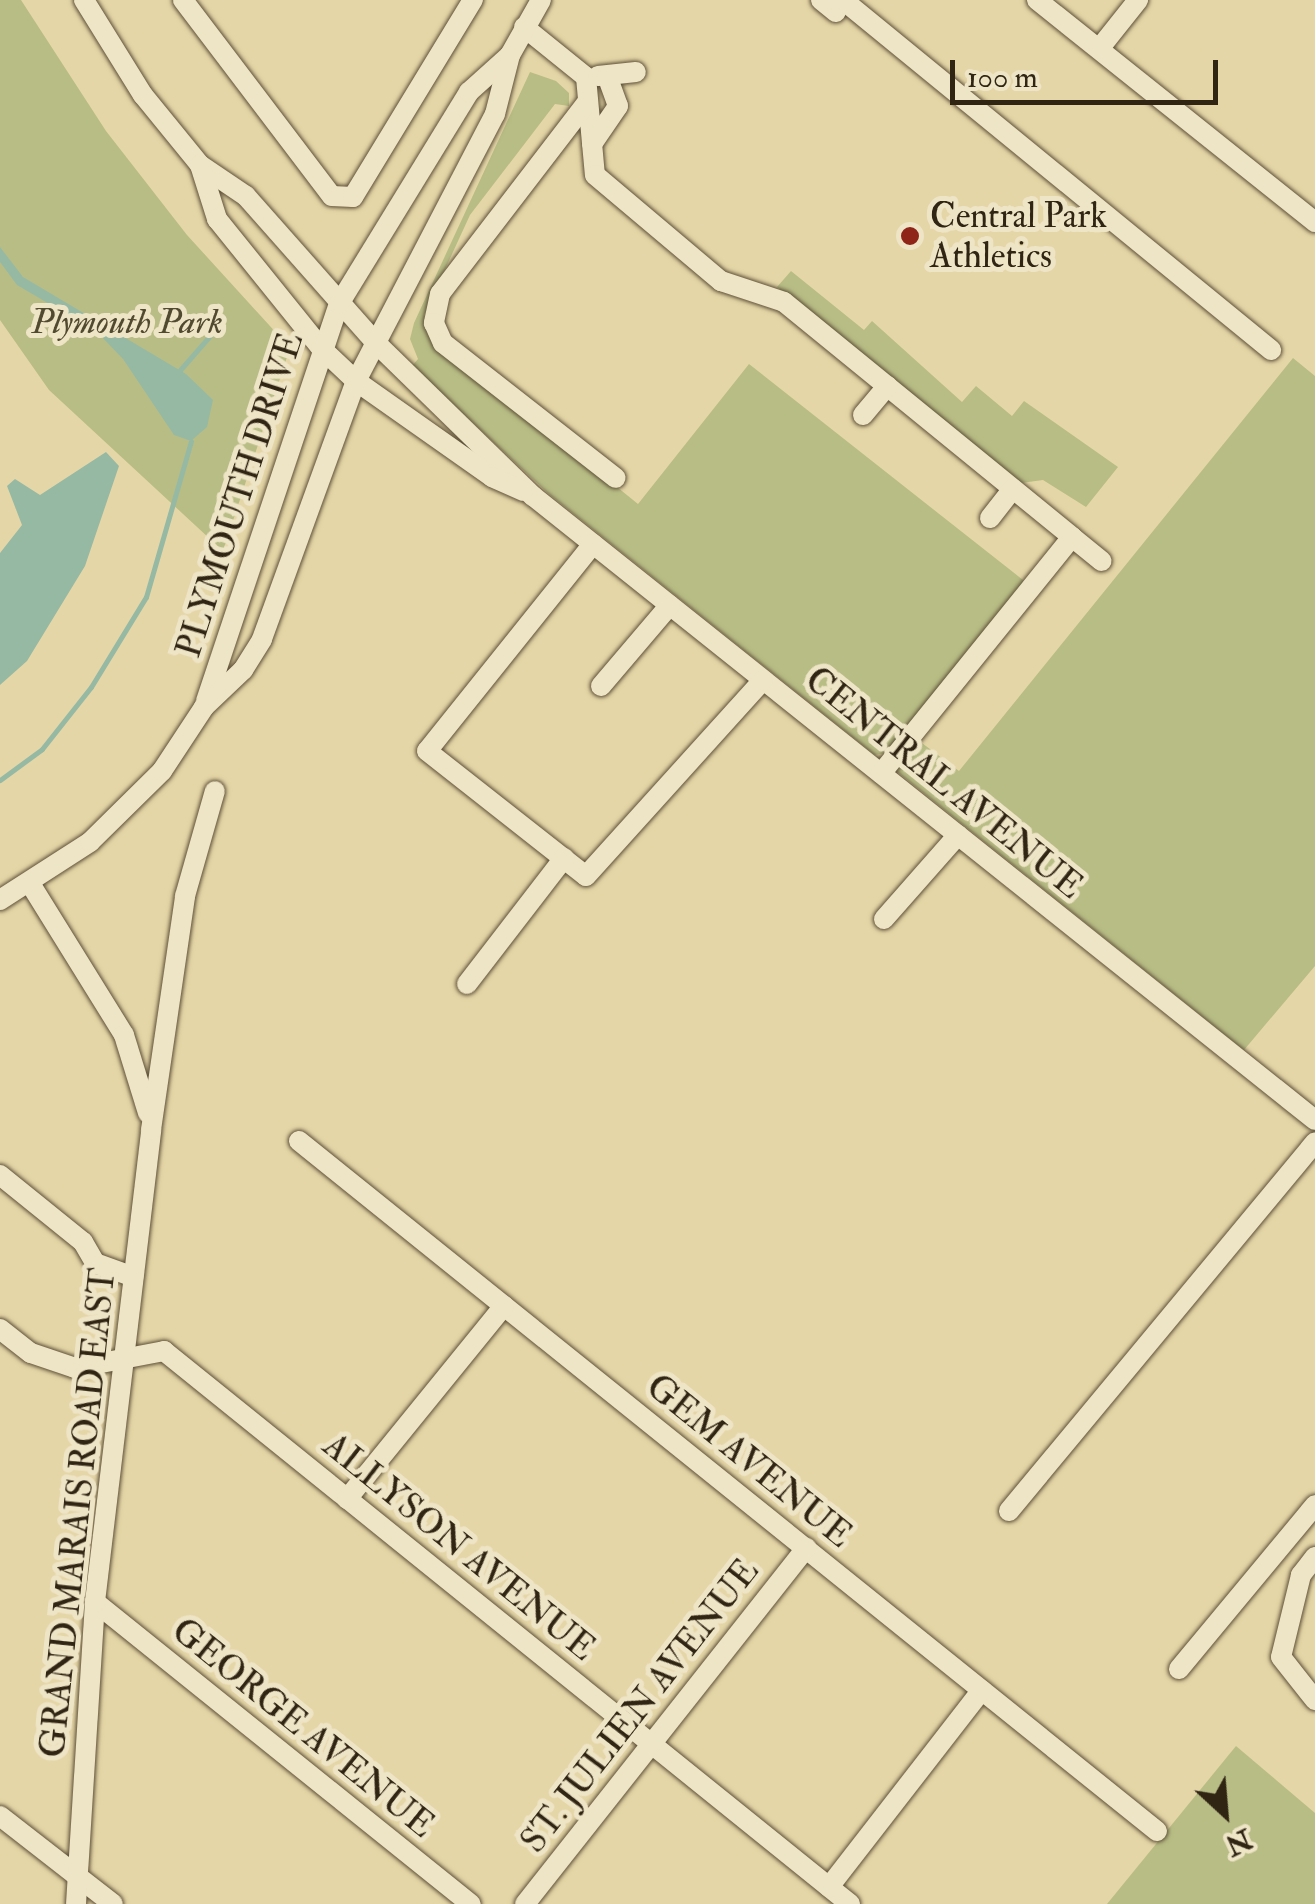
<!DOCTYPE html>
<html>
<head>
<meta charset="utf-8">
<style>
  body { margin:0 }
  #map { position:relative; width:1315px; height:1904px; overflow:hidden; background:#e5d6a7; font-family:"IM FELL Double Pica",serif }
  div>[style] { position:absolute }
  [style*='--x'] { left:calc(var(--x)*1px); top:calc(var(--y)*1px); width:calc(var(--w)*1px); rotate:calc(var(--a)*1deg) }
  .green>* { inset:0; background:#b8bd85 }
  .water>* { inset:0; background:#96b9a4 }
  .stream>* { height:5px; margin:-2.5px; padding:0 2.5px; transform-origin:2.5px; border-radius:2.5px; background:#96b9a4 }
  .roads { filter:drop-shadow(0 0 2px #5d5038) drop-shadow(0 0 2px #5d5038) }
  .minor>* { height:20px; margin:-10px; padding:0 10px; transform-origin:10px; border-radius:10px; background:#eee4c6 }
  .dots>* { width:28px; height:28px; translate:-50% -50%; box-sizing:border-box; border:5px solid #eee4c6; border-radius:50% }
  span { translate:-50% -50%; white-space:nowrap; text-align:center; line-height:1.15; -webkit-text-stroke:10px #eee4c6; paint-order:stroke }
  .poi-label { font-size:35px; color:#302413 }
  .left { translate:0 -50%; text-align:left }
  .park-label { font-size:35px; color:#524a30; font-style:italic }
  .street-label { font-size:35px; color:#302413 }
  .north { position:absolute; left:1175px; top:1764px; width:100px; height:100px; -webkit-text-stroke:8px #eee4c6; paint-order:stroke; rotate:154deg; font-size:28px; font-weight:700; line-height:40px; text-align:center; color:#302413 }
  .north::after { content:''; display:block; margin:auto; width:35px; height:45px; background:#302413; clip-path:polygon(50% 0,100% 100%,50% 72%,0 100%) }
  .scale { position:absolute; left:950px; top:60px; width:268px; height:45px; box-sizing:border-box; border:5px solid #302413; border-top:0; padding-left:12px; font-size:30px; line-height:35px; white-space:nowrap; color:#302413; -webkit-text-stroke:8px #eee4c6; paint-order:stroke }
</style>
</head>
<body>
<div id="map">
  <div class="green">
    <div style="clip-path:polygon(0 0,21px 0,106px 131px,187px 235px,290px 348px,223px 551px,49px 390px,0 320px)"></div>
    <div style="clip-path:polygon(530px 72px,556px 81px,569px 93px,569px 106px,555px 104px,470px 215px,424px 315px,428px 334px,638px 504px,749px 364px,1028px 584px,892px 752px,875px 755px,549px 494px,412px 366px,418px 359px,410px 339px,414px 323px)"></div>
    <div style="clip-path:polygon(791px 271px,864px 330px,872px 321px,962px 402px,976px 386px,1012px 416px,1024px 401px,1118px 467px,1086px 507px,1043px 480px,1021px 483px,777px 287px)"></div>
    <div style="clip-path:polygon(1293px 358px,1315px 376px,1315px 966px,1244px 1050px,895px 770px,918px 740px,959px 771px)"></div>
    <div style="clip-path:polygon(1236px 1746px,1315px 1813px,1315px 1904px,1107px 1904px)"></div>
  </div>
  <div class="water">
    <div style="clip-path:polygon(0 247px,23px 277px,186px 374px,213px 400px,207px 427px,191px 441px,174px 435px,123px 359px,97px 332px,17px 285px,0 262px)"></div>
    <div style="clip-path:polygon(106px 452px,119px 466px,85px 566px,27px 661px,0 685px,0 553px,22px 525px,7px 486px,15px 479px,40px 495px)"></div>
  </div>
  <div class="stream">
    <div style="--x:180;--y:370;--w:52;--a:-48.9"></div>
    <div style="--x:214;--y:331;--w:23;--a:-97"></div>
    <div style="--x:0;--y:780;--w:52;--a:-36.4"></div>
    <div style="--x:42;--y:749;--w:79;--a:-51.7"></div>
    <div style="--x:91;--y:687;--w:105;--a:-58.6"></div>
    <div style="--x:146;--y:597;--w:162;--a:-73.9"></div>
  </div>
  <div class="roads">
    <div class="minor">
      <div style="--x:84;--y:0;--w:112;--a:58.2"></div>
      <div style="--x:143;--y:95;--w:90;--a:50.8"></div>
      <div style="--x:200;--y:165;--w:55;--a:34"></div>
      <div style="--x:246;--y:196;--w:198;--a:48.5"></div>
      <div style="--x:377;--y:344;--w:218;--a:44.3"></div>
      <div style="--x:533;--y:496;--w:1000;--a:38.59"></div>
      <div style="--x:183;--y:0;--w:246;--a:52.8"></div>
      <div style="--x:332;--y:196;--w:21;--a:3"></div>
      <div style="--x:353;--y:197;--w:231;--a:-58.7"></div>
      <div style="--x:821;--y:0;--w:19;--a:39"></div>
      <div style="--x:843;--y:0;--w:553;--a:39.27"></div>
      <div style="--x:1037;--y:0;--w:356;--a:38.6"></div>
      <div style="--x:524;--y:27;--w:80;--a:38.9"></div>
      <div style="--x:586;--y:77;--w:98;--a:84.8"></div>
      <div style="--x:595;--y:175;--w:165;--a:40.1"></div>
      <div style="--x:721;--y:281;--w:66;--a:18.4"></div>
      <div style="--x:784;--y:302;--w:372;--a:39.2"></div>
      <div style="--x:1072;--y:537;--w:304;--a:128.9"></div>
      <div style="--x:1099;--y:49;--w:63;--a:-51.5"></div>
      <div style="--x:598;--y:76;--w:38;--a:-6"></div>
      <div style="--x:588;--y:101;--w:243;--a:127.5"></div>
      <div style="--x:440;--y:294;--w:30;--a:102"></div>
      <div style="--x:434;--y:323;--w:22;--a:66"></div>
      <div style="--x:443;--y:343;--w:219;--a:38"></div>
      <div style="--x:592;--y:144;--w:46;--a:-55.6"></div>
      <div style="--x:618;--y:106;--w:32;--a:-110"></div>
      <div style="--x:200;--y:165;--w:57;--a:72.5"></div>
      <div style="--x:217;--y:219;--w:166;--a:51.1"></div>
      <div style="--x:321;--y:348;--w:48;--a:43.3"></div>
      <div style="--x:356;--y:381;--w:166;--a:35.2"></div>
      <div style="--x:492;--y:477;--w:34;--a:24"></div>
      <div style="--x:863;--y:415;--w:38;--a:-50"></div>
      <div style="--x:990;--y:518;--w:37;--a:-52"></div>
      <div style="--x:1072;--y:537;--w:38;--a:39"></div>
      <div style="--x:593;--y:544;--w:265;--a:128.7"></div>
      <div style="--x:427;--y:751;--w:202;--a:38.2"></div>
      <div style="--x:586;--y:876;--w:264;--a:-47.9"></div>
      <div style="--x:601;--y:686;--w:106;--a:-49.6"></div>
      <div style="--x:206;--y:701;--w:419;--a:-71.5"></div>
      <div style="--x:339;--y:304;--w:249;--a:-58.5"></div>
      <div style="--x:469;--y:92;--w:54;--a:-42"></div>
      <div style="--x:31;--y:885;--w:176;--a:58.2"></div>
      <div style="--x:124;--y:1035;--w:82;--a:72.9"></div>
      <div style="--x:0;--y:900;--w:107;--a:-32.8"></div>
      <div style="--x:90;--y:842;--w:101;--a:-44.6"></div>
      <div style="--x:162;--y:771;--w:77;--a:-56.7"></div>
      <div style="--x:204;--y:707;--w:54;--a:-43.5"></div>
      <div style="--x:243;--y:670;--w:36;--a:-58"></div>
      <div style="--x:262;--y:639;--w:275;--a:-70"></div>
      <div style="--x:356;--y:381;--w:301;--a:-62.5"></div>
      <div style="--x:495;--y:114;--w:61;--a:-75.7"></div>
      <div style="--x:510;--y:55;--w:63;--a:-60.6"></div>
      <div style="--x:884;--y:919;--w:112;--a:-48.6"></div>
      <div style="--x:467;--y:984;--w:159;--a:-52.4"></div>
      <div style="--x:299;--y:1141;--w:1101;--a:38.81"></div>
      <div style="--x:0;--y:1175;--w:107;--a:38.9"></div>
      <div style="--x:83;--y:1242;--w:24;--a:60"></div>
      <div style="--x:95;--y:1263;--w:41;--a:19.7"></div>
      <div style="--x:0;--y:1329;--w:39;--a:38"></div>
      <div style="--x:31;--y:1353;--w:46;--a:18.8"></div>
      <div style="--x:75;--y:1368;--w:91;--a:-10.8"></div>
      <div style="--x:164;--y:1351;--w:881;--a:38.87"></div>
      <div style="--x:347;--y:1499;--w:249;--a:-50.9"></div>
      <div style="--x:1009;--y:1511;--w:479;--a:-50.3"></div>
      <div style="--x:1315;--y:1557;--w:23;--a:128"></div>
      <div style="--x:1301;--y:1575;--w:84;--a:103.7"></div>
      <div style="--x:1281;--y:1657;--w:55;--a:51.7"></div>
      <div style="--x:95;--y:1602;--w:482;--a:38.8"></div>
      <div style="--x:1179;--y:1669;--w:213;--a:-50.3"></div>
      <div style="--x:0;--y:1816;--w:143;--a:37.9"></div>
      <div style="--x:829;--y:1887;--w:249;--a:-52.2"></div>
      <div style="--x:76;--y:1904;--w:303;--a:-86.4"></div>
      <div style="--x:95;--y:1602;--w:475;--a:-83.2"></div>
      <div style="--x:151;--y:1130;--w:236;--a:-81.7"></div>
      <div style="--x:185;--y:896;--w:109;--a:-74.1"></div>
      <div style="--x:525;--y:1904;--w:454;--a:-51.7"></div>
    </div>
  </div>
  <div class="dots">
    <div style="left:910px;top:236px;background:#8f2418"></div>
  </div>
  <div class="poi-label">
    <span class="left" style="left:930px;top:236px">Central Park<br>Athletics</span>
  </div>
  <div class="park-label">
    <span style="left:127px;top:322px">Plymouth Park</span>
  </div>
  <div class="street-label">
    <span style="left:240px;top:495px;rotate:-72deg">PLYMOUTH DRIVE</span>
    <span style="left:944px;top:783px;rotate:39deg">CENTRAL AVENUE</span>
    <span style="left:749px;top:1461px;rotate:39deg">GEM AVENUE</span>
    <span style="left:78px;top:1513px;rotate:-84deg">GRAND MARAIS ROAD EAST</span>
    <span style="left:459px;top:1547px;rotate:39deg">ALLYSON AVENUE</span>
    <span style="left:640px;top:1706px;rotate:-52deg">ST. JULIEN AVENUE</span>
    <span style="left:303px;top:1728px;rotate:39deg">GEORGE AVENUE</span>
  </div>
  <div class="north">N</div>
  <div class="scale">100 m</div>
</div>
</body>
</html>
